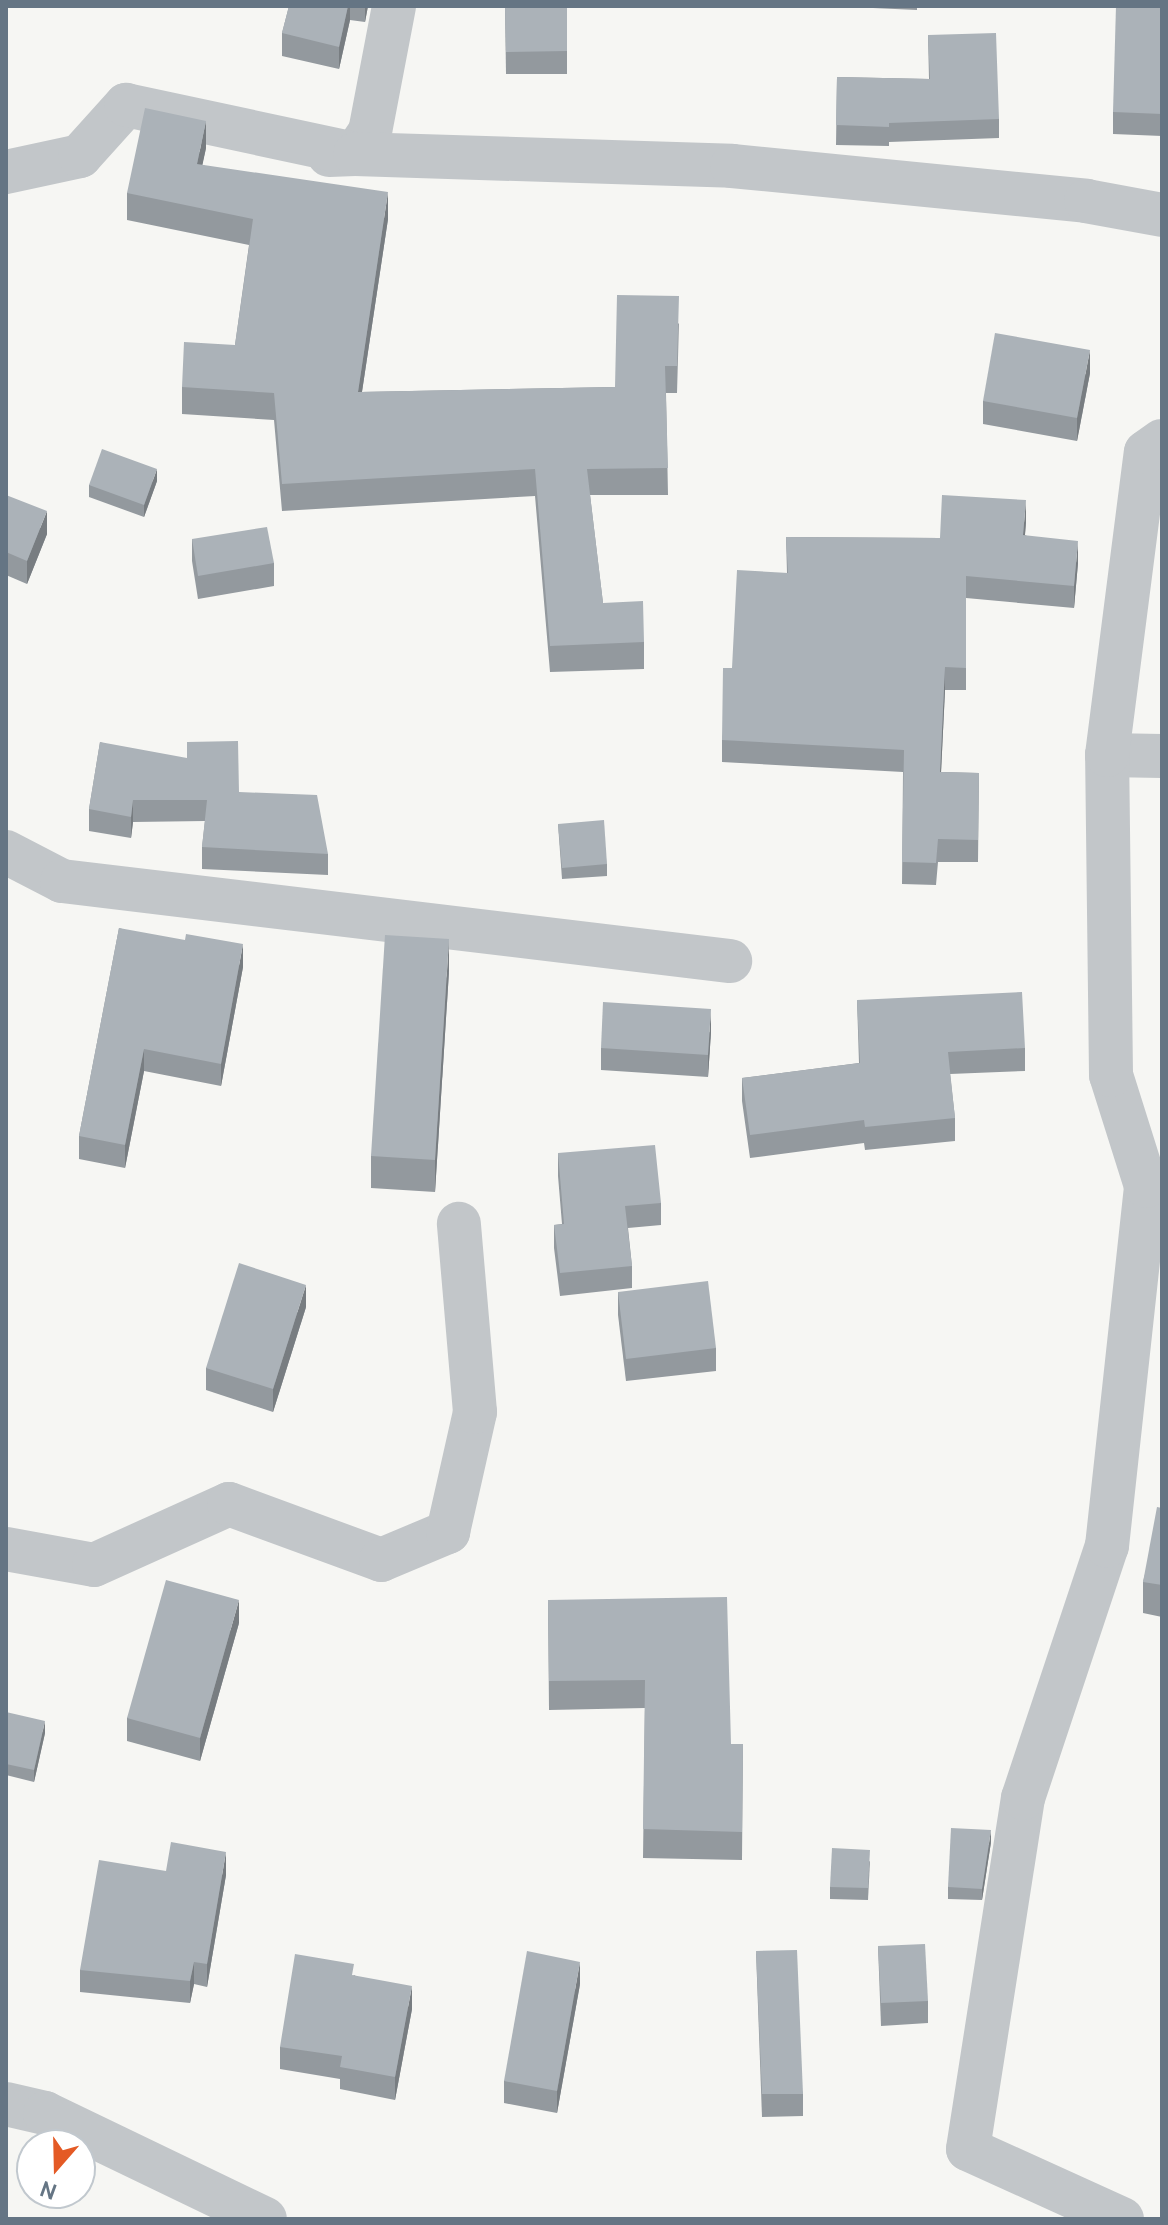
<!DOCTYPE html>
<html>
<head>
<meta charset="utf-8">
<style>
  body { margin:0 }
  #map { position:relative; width:1168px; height:2225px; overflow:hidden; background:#f6f6f3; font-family:Cabin,sans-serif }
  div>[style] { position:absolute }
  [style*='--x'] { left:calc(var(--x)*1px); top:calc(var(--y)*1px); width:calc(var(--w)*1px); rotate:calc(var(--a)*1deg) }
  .street>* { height:44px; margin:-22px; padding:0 22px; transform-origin:22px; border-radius:22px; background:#c2c6c9 }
  .wall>* { inset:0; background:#93999e }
  .shaded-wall>* { inset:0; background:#787d81 }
  .building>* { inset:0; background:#abb2b8 }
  span { translate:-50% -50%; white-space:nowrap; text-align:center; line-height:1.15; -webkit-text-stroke:8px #fff; paint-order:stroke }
  .frame { position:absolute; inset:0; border:8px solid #657584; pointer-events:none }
  .north { position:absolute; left:16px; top:2129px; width:80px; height:80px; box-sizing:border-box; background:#fff; border:2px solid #c1c8ce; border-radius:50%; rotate:200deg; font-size:22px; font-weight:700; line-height:32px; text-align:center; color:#657584 }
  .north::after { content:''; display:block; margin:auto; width:28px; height:36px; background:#e45a25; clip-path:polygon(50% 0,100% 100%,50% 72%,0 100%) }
</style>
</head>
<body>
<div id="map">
  <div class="street">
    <div style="--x:329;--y:155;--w:26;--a:-2"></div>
    <div style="--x:355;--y:154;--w:27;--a:-56"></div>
    <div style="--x:370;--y:132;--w:128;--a:-79.2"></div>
    <div style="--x:6;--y:172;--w:76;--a:-12.2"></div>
    <div style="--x:80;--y:156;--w:69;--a:-48"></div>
    <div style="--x:126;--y:105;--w:234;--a:12.1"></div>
    <div style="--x:355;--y:154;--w:377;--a:1.8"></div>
    <div style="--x:732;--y:166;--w:356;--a:5.6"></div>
    <div style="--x:1086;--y:201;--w:77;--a:10.4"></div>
    <div style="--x:1107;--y:755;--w:55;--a:1"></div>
    <div style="--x:6;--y:852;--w:63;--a:27.4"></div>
    <div style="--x:62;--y:881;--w:673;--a:6.83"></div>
    <div style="--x:6;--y:1549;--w:89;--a:10.3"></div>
    <div style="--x:94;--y:1565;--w:148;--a:-24.3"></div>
    <div style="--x:229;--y:1504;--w:162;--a:20.2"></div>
    <div style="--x:381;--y:1560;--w:73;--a:-22.7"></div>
    <div style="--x:448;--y:1532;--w:123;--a:-77.3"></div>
    <div style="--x:475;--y:1412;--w:189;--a:-94.9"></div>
    <div style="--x:6;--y:2104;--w:40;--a:13"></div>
    <div style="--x:45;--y:2113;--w:244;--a:25.7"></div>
    <div style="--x:1122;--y:2219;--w:169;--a:-155.6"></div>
    <div style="--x:968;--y:2149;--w:355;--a:-81.1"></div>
    <div style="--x:1023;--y:1798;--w:266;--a:-71.6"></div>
    <div style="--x:1107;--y:1546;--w:362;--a:-83.8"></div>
    <div style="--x:1146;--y:1186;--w:116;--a:-107.5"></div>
    <div style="--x:1111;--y:1075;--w:320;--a:-90.7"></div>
    <div style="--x:1107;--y:755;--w:305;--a:-82.7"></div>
    <div style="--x:1146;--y:452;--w:19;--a:-35"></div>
  </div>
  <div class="wall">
    <div style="clip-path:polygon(289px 6px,368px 6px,365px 22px,350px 20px,339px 69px,282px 56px,282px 33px)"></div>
    <div style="clip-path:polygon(505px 6px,567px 6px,567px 74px,506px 74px)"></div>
    <div style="clip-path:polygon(851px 6px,917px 6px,917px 10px,851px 7px)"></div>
    <div style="clip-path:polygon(1162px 6px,1162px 136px,1113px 134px,1113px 112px)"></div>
    <div style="clip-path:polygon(928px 35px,999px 119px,999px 138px,889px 142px,889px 146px,836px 145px,837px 77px,929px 79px)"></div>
    <div style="clip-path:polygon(206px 148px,202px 165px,388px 219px,362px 392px,615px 387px,679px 323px,677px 393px,666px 393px,668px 495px,590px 495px,603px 603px,644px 642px,644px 669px,550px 672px,535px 496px,282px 511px,274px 420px,182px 414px,182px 387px,235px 345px,249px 245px,127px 220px,127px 193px)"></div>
    <div style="clip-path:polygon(1090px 373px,1077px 441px,983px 424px,983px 401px)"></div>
    <div style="clip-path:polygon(157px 481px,144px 517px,89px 497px,89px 485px)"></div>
    <div style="clip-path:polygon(6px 495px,47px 534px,27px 584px,6px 575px)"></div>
    <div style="clip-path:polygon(1026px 522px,1025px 535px,1078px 563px,1074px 608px,966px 598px,966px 690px,945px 690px,941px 772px,979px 773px,978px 862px,938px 862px,936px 885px,902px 884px,903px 772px,722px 762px,722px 740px,732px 668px,787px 573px,786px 537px,940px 538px)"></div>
    <div style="clip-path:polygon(192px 539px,274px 563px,274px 586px,198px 599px,192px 561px)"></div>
    <div style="clip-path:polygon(100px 742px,239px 792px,328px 854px,328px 875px,202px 869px,202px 847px,205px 821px,133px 822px,131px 838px,89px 831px,89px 809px)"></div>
    <div style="clip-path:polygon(558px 824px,607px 864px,607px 876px,562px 879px)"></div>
    <div style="clip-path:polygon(119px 928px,243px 967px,221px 1086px,144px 1071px,125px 1168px,79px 1159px,79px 1136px)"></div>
    <div style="clip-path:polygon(449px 971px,435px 1192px,371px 1188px,371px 1156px)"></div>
    <div style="clip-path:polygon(857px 1000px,1025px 1048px,1025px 1071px,950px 1074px,955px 1118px,955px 1141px,865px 1150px,864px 1143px,750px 1158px,742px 1101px,742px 1078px,859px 1063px)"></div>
    <div style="clip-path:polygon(711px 1032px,708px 1077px,601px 1070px,601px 1048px)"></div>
    <div style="clip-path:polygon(558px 1153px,661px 1203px,661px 1225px,628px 1228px,632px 1266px,632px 1288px,560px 1296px,554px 1248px,554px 1225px,562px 1224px,558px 1176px)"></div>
    <div style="clip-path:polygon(618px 1292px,716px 1348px,716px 1371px,626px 1381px,618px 1315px)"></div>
    <div style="clip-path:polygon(306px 1307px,273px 1412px,206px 1390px,206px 1368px)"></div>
    <div style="clip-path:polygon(1162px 1508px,1162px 1617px,1143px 1613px,1143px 1582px)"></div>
    <div style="clip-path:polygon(548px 1600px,731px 1744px,743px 1744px,742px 1860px,643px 1858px,645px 1708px,549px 1710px)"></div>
    <div style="clip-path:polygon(239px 1623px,200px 1761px,127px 1741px,127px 1718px)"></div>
    <div style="clip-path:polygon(6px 1712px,45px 1733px,34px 1782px,6px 1775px)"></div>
    <div style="clip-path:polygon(991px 1842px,982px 1900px,948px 1899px,948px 1887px)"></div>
    <div style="clip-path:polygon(870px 1861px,868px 1900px,830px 1899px,830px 1887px)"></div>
    <div style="clip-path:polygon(166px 1871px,226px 1875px,207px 1987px,194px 1984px,190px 2003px,80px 1992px,80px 1970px)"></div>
    <div style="clip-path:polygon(878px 1946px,928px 2001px,928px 2023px,881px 2026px)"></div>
    <div style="clip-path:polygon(756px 1951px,803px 2094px,803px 2116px,762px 2117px)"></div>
    <div style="clip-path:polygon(354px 1975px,412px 2009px,395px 2100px,340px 2089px,340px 2079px,280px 2069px,280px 2047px)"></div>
    <div style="clip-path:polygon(580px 1984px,557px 2113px,504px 2103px,504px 2081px)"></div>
  </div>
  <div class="shaded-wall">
    <div style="clip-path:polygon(348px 6px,350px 6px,350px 20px,339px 69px,339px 47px)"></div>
    <div style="clip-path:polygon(365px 6px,368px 6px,365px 22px)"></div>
    <div style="clip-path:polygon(206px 121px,206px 148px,197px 191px,197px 164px)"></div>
    <div style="clip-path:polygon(388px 192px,388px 219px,358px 418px,358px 392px)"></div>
    <div style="clip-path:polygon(1090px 350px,1090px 373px,1077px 441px,1077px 418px)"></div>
    <div style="clip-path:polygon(157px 469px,157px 481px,144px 517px,144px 505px)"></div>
    <div style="clip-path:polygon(1026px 500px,1026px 522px,1023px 557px,1023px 535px)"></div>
    <div style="clip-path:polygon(47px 511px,47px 534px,27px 584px,27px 561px)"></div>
    <div style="clip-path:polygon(1078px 541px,1078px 563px,1074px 608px,1074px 586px)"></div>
    <div style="clip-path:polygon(945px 667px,945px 690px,940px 794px,940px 772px)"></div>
    <div style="clip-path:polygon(133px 800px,133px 822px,131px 838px,131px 817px)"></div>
    <div style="clip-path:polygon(449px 939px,449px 971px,435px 1192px,435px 1160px)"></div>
    <div style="clip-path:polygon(243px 944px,243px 967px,221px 1086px,221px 1064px)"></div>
    <div style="clip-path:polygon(711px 1009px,711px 1032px,708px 1077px,708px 1055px)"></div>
    <div style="clip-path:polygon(144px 1049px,144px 1071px,125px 1168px,125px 1145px)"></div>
    <div style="clip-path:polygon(306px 1285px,306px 1307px,273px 1412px,273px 1389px)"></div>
    <div style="clip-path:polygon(239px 1600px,239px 1623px,200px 1761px,200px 1738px)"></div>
    <div style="clip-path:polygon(45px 1721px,45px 1733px,34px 1782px,34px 1770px)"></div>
    <div style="clip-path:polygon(991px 1830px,991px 1842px,982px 1900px,982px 1889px)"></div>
    <div style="clip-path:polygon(226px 1852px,226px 1875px,207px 1987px,207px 1964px)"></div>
    <div style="clip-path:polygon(194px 1962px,194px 1984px,190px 2003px,190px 1981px)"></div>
    <div style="clip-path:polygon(580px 1962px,580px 1984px,557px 2113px,557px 2091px)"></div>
    <div style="clip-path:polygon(412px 1986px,412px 2009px,395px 2100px,395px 2077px)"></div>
  </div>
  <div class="building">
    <div style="clip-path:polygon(289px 6px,348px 6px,339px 47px,282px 33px)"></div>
    <div style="clip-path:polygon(505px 6px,567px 6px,567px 51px,506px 52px)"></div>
    <div style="clip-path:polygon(1116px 6px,1162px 6px,1162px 114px,1113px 112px)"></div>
    <div style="clip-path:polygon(996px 33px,999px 119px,889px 123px,889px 127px,836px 125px,837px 77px,930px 79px,928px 35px)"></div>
    <div style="clip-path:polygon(145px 108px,206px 121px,197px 164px,388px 192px,358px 392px,615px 387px,617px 295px,679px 296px,677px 366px,665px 366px,668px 468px,587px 469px,603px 603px,643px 601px,644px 642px,550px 646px,535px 469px,282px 484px,274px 393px,182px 387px,184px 342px,235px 345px,253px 219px,127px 193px)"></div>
    <div style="clip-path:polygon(995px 333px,1090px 350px,1077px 418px,983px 401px)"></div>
    <div style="clip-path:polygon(102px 449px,157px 469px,144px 505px,89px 485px)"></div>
    <div style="clip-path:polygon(6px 495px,47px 511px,27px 561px,6px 552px)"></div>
    <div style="clip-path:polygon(942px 495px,1026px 500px,1023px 535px,1078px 541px,1074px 586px,966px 576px,966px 668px,945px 667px,940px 772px,979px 773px,978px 840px,938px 839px,936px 863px,902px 862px,904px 750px,722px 740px,723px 668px,732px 668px,737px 570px,788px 573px,786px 537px,940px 538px)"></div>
    <div style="clip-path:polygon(267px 527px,274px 563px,198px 576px,192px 539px)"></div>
    <div style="clip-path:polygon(238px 741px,239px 792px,317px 795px,328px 854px,202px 847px,207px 800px,133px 800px,131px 817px,89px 809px,100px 742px,187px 758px,187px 742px)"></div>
    <div style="clip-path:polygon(604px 820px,607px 864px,562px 868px,558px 824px)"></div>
    <div style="clip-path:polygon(119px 928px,185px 940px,186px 934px,243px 944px,221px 1064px,144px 1049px,125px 1145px,79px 1136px)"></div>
    <div style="clip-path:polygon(385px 935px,449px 939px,435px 1160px,371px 1156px)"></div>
    <div style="clip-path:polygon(1022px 992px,1025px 1048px,948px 1052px,955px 1118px,865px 1127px,864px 1120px,750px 1135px,742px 1078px,860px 1063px,857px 1000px)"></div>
    <div style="clip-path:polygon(603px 1002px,711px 1009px,708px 1055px,601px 1048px)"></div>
    <div style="clip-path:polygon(655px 1145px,661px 1203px,625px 1206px,632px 1266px,560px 1273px,554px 1225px,564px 1224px,558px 1153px)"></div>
    <div style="clip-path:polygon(239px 1263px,306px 1285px,273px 1389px,206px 1368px)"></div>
    <div style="clip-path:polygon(708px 1281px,716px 1348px,626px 1359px,618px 1292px)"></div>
    <div style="clip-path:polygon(1157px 1507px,1162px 1508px,1162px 1585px,1143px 1582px)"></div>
    <div style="clip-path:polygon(166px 1580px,239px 1600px,200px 1738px,127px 1718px)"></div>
    <div style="clip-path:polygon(727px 1597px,731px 1744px,743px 1744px,742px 1832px,643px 1829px,645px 1680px,549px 1681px,548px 1600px)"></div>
    <div style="clip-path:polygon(6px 1712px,45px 1721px,34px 1770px,6px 1764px)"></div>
    <div style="clip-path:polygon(951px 1828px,991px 1830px,982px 1889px,948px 1887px)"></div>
    <div style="clip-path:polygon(171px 1842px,226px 1852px,207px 1964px,194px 1962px,190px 1981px,80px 1970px,99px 1860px,166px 1871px)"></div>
    <div style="clip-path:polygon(832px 1848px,870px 1850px,868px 1888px,830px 1887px)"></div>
    <div style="clip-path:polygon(925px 1944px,928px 2001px,881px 2003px,878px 1946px)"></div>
    <div style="clip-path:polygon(797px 1950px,803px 2094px,762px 2094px,756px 1951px)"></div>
    <div style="clip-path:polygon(527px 1951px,580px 1962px,557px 2091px,504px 2081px)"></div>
    <div style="clip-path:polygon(295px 1954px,354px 1964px,352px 1975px,412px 1986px,395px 2077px,340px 2067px,342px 2056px,280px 2047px)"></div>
  </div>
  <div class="frame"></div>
  <div class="north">N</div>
</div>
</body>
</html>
